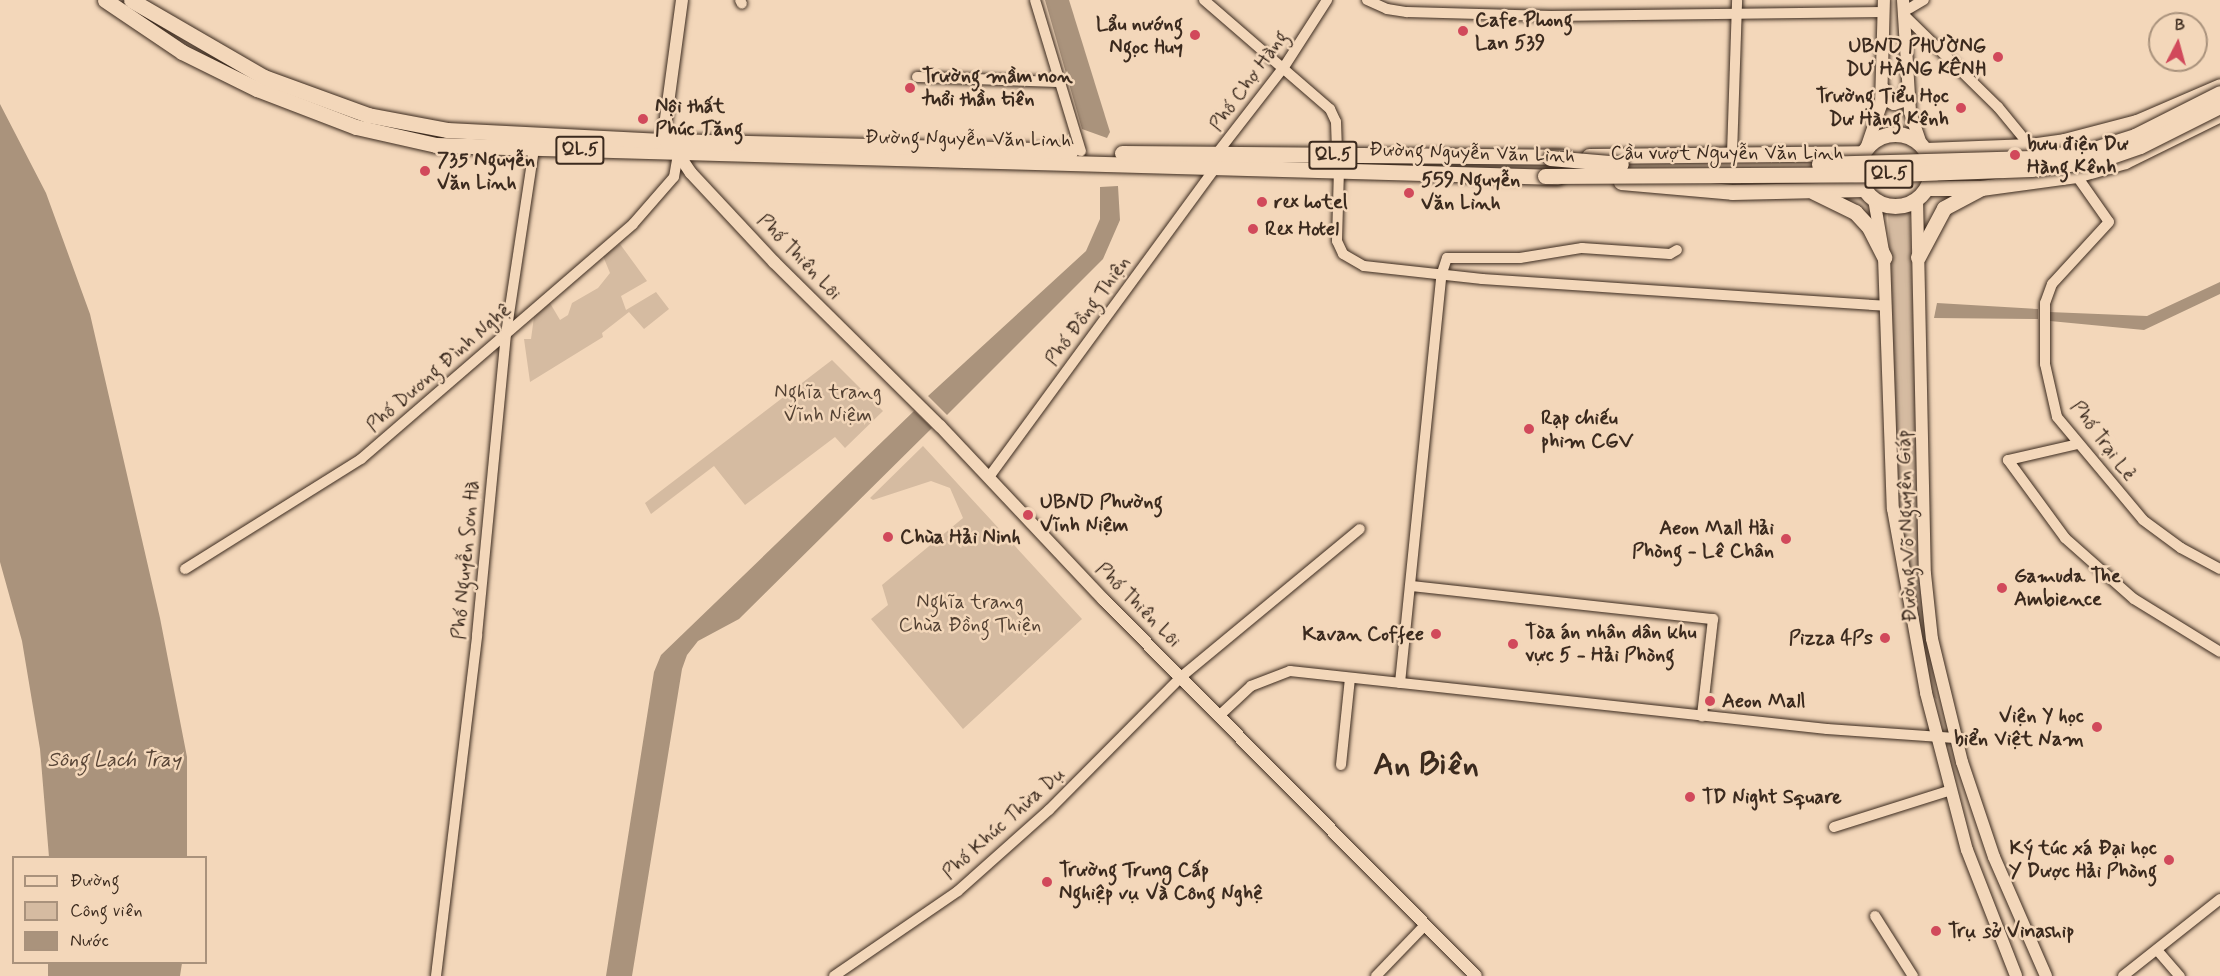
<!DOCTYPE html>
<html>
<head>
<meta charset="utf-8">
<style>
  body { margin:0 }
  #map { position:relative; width:2220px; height:976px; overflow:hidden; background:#f3d7ba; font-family:Mynerve,sans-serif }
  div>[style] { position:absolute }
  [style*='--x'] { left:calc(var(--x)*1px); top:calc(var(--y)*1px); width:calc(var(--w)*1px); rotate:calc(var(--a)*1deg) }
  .green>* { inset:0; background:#d5bba1 }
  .water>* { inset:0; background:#aa937c }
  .roads { filter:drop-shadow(0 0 2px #3b2a1e) drop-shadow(0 0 2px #3b2a1e) }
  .minor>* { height:10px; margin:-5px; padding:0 5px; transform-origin:5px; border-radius:5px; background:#f3d7ba }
  .major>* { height:12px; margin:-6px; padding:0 6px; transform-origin:6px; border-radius:6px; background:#f3d7ba }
  .highway>* { height:15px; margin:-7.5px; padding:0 7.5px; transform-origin:7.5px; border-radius:7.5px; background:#f3d7ba }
  .highway>.ring { margin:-7.5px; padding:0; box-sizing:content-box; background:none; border:15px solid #f3d7ba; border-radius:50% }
  .bridges { filter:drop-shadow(0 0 2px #3b2a1e) drop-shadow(0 0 2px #3b2a1e) }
  .highway-bridge>* { height:15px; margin:-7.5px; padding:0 7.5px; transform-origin:7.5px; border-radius:7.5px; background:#f3d7ba }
  .dots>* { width:16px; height:16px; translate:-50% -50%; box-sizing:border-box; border:3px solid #f3d7ba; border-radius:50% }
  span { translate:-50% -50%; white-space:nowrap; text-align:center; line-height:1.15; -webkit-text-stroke:5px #f3d7ba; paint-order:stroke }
  .shield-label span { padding:2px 4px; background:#f3d7ba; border:2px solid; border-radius:4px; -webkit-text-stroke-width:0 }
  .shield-label { font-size:18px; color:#3b2a1e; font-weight:700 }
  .poi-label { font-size:20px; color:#3b2a1e; font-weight:700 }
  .left { translate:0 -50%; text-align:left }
  .right { translate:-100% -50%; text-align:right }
  .street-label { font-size:20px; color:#3b2a1e }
  .park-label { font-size:20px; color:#524032 }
  .water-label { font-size:21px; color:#574436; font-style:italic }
  .town-label { font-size:32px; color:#3b2a1e; font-weight:700 }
  .legend { position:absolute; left:12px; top:856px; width:195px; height:108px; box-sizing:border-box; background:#f3d7ba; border:2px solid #a9927c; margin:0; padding:8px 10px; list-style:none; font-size:18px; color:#3b2a1e }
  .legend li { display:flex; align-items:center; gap:12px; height:30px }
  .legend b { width:30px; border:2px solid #a9927c }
  .north { position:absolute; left:2148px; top:12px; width:60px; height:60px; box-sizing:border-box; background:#f3d7ba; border:2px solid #a9927c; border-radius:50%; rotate:6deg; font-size:16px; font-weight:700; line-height:24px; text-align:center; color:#3b2a1e }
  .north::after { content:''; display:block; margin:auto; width:21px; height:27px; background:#d1495b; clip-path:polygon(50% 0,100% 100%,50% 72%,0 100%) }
</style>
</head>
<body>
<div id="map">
  <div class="green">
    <div style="clip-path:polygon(1888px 213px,1909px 213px,1910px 217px,1921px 590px,1937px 699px,1933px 697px,1899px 518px)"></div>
    <div style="clip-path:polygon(620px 244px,647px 281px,621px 296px,626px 310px,656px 292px,669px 309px,644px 329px,629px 312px,602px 333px,603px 337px,530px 382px,524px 339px,531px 339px,534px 317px,550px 303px,560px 320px,568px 315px,572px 303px,598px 288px,610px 273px,603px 256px)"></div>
    <div style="clip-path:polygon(832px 360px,883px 411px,845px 448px,835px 437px,745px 505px,714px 466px,651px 514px,645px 503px)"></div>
    <div style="clip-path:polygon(923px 446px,1082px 619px,963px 729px,871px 619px,888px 605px,882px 585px,963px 518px,950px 488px,931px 481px,873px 500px,870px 498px)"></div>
  </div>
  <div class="water">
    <div style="clip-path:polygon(1045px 0,1069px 0,1110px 132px,1107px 138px,1082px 129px)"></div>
    <div style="clip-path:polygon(0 104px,46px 193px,90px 314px,160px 618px,187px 757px,187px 857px,49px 857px,40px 749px,22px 641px,0 562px)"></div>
    <div style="clip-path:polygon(1118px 186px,1120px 220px,1103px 259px,947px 415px,928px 396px,1086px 251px,1100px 219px,1100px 187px)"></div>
    <div style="clip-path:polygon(2220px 282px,2220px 294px,2144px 330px,2050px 321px,2049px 312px,2147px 316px)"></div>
    <div style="clip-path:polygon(1937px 303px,2038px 309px,2038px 319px,1934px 318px)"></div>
    <div style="clip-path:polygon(914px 411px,932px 428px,739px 619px,698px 641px,687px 655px,682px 669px,632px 976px,606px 976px,654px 672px,661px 655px)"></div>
    <div style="clip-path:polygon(48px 963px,48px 962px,182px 963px,180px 976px,48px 976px)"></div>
  </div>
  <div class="roads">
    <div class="minor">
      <div style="--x:740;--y:0;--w:4;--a:63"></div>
      <div style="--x:1035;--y:0;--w:158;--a:73.1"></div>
      <div style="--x:1204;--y:0;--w:167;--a:40.9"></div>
      <div style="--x:1330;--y:109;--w:14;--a:65"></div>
      <div style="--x:1336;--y:122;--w:33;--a:88"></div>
      <div style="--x:1367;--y:0;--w:22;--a:24"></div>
      <div style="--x:1387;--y:9;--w:20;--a:9"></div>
      <div style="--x:1407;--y:12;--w:144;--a:1.6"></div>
      <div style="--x:1551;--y:16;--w:333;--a:-0.7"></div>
      <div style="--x:1903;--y:12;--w:24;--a:-30"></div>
      <div style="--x:1903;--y:14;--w:133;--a:44.4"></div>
      <div style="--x:1998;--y:107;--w:50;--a:50.6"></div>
      <div style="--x:917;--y:77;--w:142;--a:2"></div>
      <div style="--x:1218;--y:152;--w:108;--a:-52.2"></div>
      <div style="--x:1284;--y:67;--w:80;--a:-57.3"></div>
      <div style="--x:1732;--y:154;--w:154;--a:-88.1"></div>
      <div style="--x:1339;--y:169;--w:72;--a:91.6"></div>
      <div style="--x:1337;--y:241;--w:14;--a:65"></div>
      <div style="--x:1343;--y:254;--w:24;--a:30"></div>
      <div style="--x:1364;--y:266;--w:119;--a:6.3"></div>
      <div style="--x:1482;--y:279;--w:405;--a:3.8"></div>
      <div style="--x:2076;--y:175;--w:57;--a:54.9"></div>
      <div style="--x:2109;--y:222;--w:84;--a:132.6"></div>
      <div style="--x:2052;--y:284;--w:20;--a:110"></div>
      <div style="--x:2045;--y:303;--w:61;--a:90"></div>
      <div style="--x:2045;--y:364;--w:54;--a:77.2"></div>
      <div style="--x:2057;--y:417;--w:134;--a:50.1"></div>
      <div style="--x:2143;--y:520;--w:47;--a:36.4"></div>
      <div style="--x:2181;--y:548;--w:44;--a:28.3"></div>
      <div style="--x:2078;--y:444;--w:72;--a:167.1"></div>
      <div style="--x:2008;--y:460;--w:97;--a:53.8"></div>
      <div style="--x:2065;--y:538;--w:92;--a:41.5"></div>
      <div style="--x:2134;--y:599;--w:101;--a:31.6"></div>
      <div style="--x:989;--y:477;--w:386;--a:-53.8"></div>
      <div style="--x:185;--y:569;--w:208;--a:-32"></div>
      <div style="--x:361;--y:459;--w:359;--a:-40.8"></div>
      <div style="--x:633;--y:224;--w:62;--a:-48.9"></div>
      <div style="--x:674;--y:177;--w:23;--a:-80"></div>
      <div style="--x:1412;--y:586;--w:303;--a:6.3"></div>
      <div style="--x:1713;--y:619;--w:98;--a:96.5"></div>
      <div style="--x:1400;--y:683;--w:409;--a:-84.2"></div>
      <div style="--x:1441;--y:276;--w:19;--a:-72"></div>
      <div style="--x:1447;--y:258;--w:73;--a:0"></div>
      <div style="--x:1520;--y:258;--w:63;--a:-9.2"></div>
      <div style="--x:1582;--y:248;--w:88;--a:3.9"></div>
      <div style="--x:1670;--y:254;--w:8;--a:-30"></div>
      <div style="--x:1221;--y:714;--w:41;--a:-43"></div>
      <div style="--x:1251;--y:686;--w:42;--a:-21"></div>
      <div style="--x:1290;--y:671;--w:540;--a:6.16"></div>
      <div style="--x:1827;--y:729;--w:128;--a:4"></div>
      <div style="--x:1341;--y:765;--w:87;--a:-84.1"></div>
      <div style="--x:1834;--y:827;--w:123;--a:-17.5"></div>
      <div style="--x:1875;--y:916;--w:71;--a:57.7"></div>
      <div style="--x:2157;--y:950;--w:35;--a:49"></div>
      <div style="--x:436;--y:976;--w:343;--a:-83.1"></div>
      <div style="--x:477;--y:635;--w:302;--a:-84.5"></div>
      <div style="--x:506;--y:334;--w:188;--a:-81.4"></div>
      <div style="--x:834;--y:976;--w:150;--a:-34.4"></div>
      <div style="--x:958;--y:891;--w:122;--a:-41.7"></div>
      <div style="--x:1049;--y:810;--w:187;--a:-45.2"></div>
      <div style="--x:1181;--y:677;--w:232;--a:-39.6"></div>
      <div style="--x:1376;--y:976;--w:71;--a:-46.1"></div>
      <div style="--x:2123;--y:976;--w:124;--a:-38.4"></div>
    </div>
    <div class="major">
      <div style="--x:682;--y:0;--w:134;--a:97.7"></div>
      <div style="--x:664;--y:133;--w:48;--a:56"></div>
      <div style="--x:691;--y:173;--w:122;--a:47"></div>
      <div style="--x:774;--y:262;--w:233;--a:44.7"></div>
      <div style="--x:940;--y:426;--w:238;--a:46.7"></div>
      <div style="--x:1103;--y:599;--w:530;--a:45.31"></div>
      <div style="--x:1903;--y:0;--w:112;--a:86.4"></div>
      <div style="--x:1910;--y:112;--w:34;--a:71"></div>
      <div style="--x:1884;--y:89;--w:11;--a:80"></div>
      <div style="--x:1886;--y:100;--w:9;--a:27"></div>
      <div style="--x:1894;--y:104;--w:10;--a:-17"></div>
      <div style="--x:1904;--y:101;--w:10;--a:-79"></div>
      <div style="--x:1867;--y:146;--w:43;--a:-71.1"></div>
      <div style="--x:1881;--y:105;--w:105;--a:-88.4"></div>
      <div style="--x:1874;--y:199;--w:59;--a:80.2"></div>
      <div style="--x:1884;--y:257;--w:252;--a:88"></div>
      <div style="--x:1893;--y:509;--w:187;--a:79.8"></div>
      <div style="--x:1926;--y:693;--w:162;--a:75.4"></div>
      <div style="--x:1967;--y:850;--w:135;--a:68.7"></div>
      <div style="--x:1917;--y:199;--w:375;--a:88.8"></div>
      <div style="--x:1925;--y:574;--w:65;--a:83.9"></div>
      <div style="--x:1932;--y:639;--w:127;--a:76.3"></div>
      <div style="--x:1962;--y:762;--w:100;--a:71.4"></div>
      <div style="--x:1994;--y:857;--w:130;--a:66.4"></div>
    </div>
    <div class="highway">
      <div style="--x:105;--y:0;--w:93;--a:34"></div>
      <div style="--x:182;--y:52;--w:84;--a:26.3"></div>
      <div style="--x:257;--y:89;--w:106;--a:21"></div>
      <div style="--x:356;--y:127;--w:82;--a:12.7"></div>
      <div style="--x:436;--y:145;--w:1122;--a:1.63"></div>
      <div style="--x:131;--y:0;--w:154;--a:30.1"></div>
      <div style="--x:264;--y:77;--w:111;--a:20.1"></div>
      <div style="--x:368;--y:115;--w:80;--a:10.8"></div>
      <div style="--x:447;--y:130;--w:220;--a:2.9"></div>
      <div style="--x:667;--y:141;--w:404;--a:1.4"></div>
      <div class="ring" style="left:1859px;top:134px;width:57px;height:57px"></div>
      <div style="--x:1926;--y:150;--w:104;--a:-2.2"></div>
      <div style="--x:2030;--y:146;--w:34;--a:-8"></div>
      <div style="--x:2064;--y:141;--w:75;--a:-14.6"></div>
      <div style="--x:2137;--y:122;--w:90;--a:-23.4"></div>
      <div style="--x:1122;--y:153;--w:440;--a:0.5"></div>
      <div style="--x:1589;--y:156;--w:274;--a:-0.6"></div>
      <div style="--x:1621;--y:182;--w:111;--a:5.1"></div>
      <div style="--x:1732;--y:192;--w:132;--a:-1.3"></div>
      <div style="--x:1927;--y:188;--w:54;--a:0"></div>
      <div style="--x:1981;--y:188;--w:96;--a:-7.8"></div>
      <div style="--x:2076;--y:175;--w:51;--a:-15.9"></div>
      <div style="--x:2125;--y:161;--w:106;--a:-26.3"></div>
      <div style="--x:1814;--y:192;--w:46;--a:26"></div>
      <div style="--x:1855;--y:212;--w:21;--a:47"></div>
      <div style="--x:1869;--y:227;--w:34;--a:63"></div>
      <div style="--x:1918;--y:257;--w:55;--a:-62"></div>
      <div style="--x:1944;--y:208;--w:40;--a:-28"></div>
    </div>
  </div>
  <div class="bridges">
    <div class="highway-bridge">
      <div style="--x:1550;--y:158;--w:71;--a:4.8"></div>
      <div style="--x:1819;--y:164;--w:213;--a:-1.6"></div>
      <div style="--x:2032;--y:158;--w:56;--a:-7.1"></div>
      <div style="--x:2088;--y:151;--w:49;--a:-17.7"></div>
      <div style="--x:2135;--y:136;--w:95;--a:-26.8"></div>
      <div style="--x:1545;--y:176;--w:351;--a:-0.3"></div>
      <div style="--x:1896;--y:174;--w:135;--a:-2.1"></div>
      <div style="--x:2031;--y:169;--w:70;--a:-7.4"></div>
      <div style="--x:2100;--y:160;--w:42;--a:-19.3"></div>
      <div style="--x:2140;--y:146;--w:89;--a:-26.6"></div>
    </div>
  </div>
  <div class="dots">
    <div style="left:1463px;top:31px;background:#d1495b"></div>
    <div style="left:1195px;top:35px;background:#d1495b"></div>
    <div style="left:1998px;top:57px;background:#d1495b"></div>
    <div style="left:910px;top:88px;background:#d1495b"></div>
    <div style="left:1961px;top:108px;background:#d1495b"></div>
    <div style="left:643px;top:119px;background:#d1495b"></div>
    <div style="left:2015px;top:155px;background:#d1495b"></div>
    <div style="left:425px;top:171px;background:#d1495b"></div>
    <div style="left:1409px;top:193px;background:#d1495b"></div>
    <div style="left:1262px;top:202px;background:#d1495b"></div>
    <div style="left:1253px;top:229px;background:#d1495b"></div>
    <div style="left:1529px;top:429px;background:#d1495b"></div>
    <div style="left:1028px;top:515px;background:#d1495b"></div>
    <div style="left:888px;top:537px;background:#d1495b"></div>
    <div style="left:1786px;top:539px;background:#d1495b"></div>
    <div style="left:2002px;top:588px;background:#d1495b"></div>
    <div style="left:1436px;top:634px;background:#d1495b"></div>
    <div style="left:1885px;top:638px;background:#d1495b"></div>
    <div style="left:1513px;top:644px;background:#d1495b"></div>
    <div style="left:1710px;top:701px;background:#d1495b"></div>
    <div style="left:2097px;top:727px;background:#d1495b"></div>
    <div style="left:1690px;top:797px;background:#d1495b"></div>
    <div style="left:2169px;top:860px;background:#d1495b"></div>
    <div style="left:1047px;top:882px;background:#d1495b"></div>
    <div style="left:1936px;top:931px;background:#d1495b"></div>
  </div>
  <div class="shield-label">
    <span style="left:580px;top:150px">QL.5</span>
    <span style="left:1333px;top:155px">QL.5</span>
    <span style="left:1889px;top:174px">QL.5</span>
  </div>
  <div class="poi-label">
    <span class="left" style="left:1475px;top:32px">Cafe Phong<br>Lan 539</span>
    <span class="right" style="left:1183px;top:36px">Lẩu nướng<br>Ngọc Huy</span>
    <span class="right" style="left:1986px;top:58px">UBND PHƯỜNG<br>DƯ HÀNG KÊNH</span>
    <span class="left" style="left:922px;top:88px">Trường mầm non<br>tuổi thần tiên</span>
    <span class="right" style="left:1949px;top:108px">Trường Tiểu Học<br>Dư Hàng Kênh</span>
    <span class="left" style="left:655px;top:118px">Nội thất<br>Phúc Tăng</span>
    <span class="left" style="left:2027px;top:156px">bưu điện Dư<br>Hàng Kênh</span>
    <span class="left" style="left:437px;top:172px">735 Nguyễn<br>Văn Linh</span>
    <span class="left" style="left:1421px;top:192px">559 Nguyễn<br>Văn Linh</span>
    <span class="left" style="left:1274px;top:202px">rex hotel</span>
    <span class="left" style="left:1265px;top:229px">Rex Hotel</span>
    <span class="left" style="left:1541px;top:430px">Rạp chiếu<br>phim CGV</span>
    <span class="left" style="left:1040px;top:514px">UBND Phường<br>Vĩnh Niệm</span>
    <span class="right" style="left:1774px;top:540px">Aeon Mall Hải<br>Phòng - Lê Chân</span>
    <span class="left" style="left:900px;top:537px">Chùa Hải Ninh</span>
    <span class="left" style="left:2014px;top:588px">Gamuda The<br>Ambience</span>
    <span class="left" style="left:1525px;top:644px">Tòa án nhân dân khu<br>vực 5 - Hải Phòng</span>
    <span class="right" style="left:1424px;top:634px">Kavan Coffee</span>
    <span class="right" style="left:1873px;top:638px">Pizza 4Ps</span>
    <span class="left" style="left:1722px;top:701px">Aeon Mall</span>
    <span class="right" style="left:2084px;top:728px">Viện Y học<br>biển Việt Nam</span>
    <span class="left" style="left:1702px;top:797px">TD Night Square</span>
    <span class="right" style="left:2157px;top:860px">Ký túc xá Đại học<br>Y Dược Hải Phòng</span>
    <span class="left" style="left:1059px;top:882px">Trường Trung Cấp<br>Nghiệp vụ Và Công Nghệ</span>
    <span class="left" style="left:1948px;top:931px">Trụ sở Vinaship</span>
  </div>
  <div class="street-label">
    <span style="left:1249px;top:81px;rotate:-54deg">Phố Chợ Hàng</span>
    <span style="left:968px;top:139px;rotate:1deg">Đường Nguyễn Văn Linh</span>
    <span style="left:1472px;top:153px;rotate:2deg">Đường Nguyễn Văn Linh</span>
    <span style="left:1727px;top:153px">Cầu vượt Nguyễn Văn Linh</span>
    <span style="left:799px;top:257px;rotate:46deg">Phố Thiên Lôi</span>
    <span style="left:1088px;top:311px;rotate:-54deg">Phố Đồng Thiện</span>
    <span style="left:439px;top:368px;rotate:-41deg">Phố Dương Đình Nghệ</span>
    <span style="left:2103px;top:441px;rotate:53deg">Phố Trại Lẻ</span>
    <span style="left:1907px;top:526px;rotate:-92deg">Đường Võ Nguyên Giáp</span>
    <span style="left:466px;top:560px;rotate:-85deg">Phố Nguyễn Sơn Hà</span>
    <span style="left:1138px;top:605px;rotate:45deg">Phố Thiên Lôi</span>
    <span style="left:1004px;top:823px;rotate:-42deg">Phố Khúc Thừa Dụ</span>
  </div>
  <div class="park-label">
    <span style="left:828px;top:404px">Nghĩa trang<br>Vĩnh Niệm</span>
    <span style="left:970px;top:614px">Nghĩa trang<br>Chùa Đồng Thiện</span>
  </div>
  <div class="water-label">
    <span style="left:114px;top:760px">Sông Lạch Tray</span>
  </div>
  <div class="town-label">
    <span style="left:1426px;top:765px">An Biên</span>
  </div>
  <ul class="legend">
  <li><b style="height:8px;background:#f3d7ba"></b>Đường</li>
  <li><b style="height:16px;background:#d5bba1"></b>Công viên</li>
  <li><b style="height:16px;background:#aa937c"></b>Nước</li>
  </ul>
  <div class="north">B</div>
</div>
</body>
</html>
